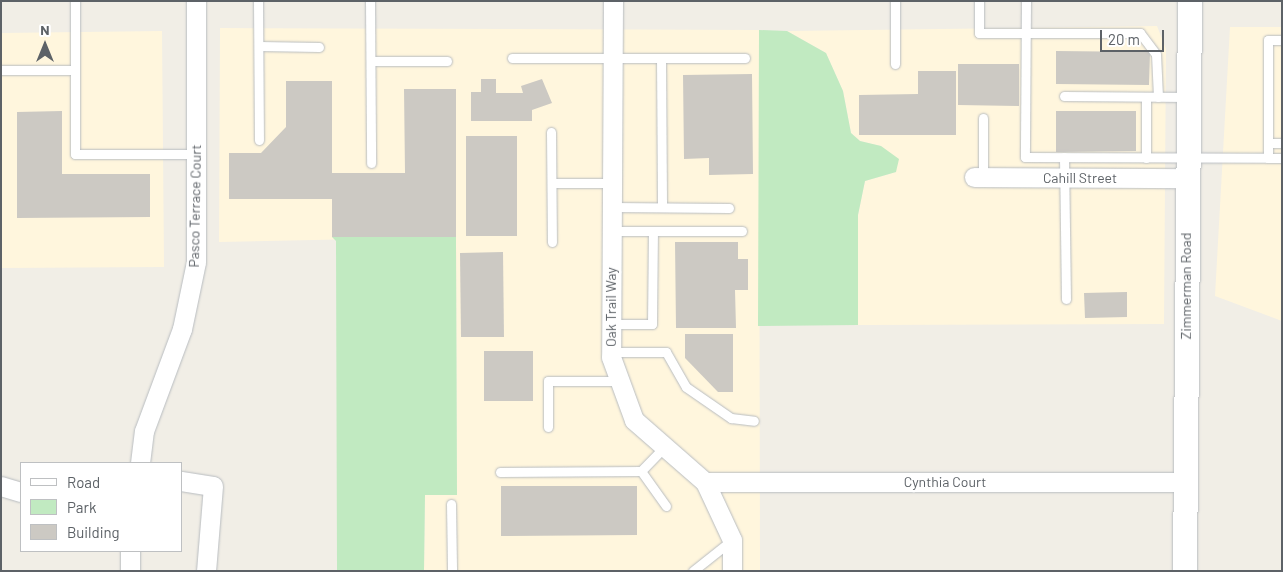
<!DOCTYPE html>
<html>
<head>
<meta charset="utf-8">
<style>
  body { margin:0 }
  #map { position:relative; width:1283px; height:572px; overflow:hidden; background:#f1eee6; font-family:Barlow,sans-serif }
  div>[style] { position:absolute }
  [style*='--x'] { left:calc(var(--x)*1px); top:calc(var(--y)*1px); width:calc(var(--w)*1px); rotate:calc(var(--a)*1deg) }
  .commercial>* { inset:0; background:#fff6dd }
  .green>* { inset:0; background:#c1eac1 }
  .building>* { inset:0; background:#ccc9c3 }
  .roads { filter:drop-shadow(0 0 1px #b8bcc0) drop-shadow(0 0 1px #b8bcc0) }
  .service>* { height:9px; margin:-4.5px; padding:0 4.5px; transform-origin:4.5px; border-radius:4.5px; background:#fff }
  .minor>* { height:19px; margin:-9.5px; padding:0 9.5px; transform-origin:9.5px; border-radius:9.5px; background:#fff }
  .tertiary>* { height:24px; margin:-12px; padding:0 12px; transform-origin:12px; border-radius:12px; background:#fff }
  span { translate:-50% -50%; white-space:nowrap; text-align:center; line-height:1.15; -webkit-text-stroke:4.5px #fff; paint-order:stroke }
  .street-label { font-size:14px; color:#5d6267 }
  .frame { position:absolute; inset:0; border:2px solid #5d6267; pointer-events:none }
  .legend { position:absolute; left:20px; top:462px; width:162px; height:90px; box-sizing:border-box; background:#fff; border:1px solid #bec0c2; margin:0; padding:6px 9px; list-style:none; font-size:15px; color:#5d6267 }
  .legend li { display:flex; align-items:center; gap:10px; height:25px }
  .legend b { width:25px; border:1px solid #bec0c2 }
  .north { position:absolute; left:20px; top:20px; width:50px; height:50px; -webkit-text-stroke:4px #fff; paint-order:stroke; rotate:0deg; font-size:14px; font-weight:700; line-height:20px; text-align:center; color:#5d6267 }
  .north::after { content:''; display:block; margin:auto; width:18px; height:22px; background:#5d6267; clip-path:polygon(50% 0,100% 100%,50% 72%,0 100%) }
  .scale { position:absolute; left:1100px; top:30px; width:64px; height:22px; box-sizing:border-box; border:2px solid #5d6267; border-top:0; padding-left:6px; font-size:15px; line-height:18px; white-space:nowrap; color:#5d6267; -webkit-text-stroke:4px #fff; paint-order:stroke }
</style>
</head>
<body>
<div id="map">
  <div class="commercial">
    <div style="clip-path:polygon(1157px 26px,1166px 49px,1164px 324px,858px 325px,858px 215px,865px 181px,896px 172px,881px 146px,860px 141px,851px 133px,843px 91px,826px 53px,787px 31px)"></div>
    <div style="clip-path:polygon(1230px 27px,1282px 27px,1282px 321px,1215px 296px)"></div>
    <div style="clip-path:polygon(220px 28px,759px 30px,760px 571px,424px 571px,425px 495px,457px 495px,456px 237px,219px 242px)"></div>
    <div style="clip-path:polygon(162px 31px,164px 267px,1px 268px,1px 33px)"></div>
  </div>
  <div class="green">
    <div style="clip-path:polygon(759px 30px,787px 31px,826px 53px,843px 91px,851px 133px,860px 141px,881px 146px,899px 159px,896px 172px,865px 181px,858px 215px,858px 325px,758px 326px)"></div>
    <div style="clip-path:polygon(332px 237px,456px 237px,457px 495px,425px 495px,424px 571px,337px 571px,336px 241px)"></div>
  </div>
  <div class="building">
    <div style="clip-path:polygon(1056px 51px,1150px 52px,1149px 85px,1056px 84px)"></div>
    <div style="clip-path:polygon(958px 64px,1019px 64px,1019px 106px,958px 105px)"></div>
    <div style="clip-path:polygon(918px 71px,956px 71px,956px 135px,859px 135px,859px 95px,918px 94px)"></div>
    <div style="clip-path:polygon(752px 74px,753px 174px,709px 175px,709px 158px,684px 159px,683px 75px)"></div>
    <div style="clip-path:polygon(481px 79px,496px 79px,496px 93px,523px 93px,521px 86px,542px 79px,552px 103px,532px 110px,532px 121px,471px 121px,471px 92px,481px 92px)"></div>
    <div style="clip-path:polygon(286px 81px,332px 81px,332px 173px,405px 173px,404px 89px,456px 89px,456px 237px,332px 237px,332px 199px,229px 199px,229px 153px,261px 153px,286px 127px)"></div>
    <div style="clip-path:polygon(62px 111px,62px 174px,150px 174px,150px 217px,17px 218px,17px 112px)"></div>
    <div style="clip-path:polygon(1056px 111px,1136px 111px,1136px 151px,1056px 152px)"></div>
    <div style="clip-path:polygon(466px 136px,517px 136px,517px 236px,466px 236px)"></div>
    <div style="clip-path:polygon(675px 242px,738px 242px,738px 259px,748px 259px,748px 290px,735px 290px,736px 328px,676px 328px)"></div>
    <div style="clip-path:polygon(503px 252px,504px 337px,461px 337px,460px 253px)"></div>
    <div style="clip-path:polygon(1127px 292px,1127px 317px,1085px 318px,1084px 293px)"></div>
    <div style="clip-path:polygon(685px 334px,733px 334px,733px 392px,718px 392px,685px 358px)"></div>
    <div style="clip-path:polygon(484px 351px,533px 351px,533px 401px,484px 401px)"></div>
    <div style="clip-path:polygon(501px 486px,637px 486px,637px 535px,501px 536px)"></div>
  </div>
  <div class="roads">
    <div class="service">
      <div style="--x:75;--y:1;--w:153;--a:90"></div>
      <div style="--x:75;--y:154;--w:121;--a:0"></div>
      <div style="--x:258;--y:1;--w:139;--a:89.6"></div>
      <div style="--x:370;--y:1;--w:162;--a:89.6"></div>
      <div style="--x:895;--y:1;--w:63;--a:90"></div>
      <div style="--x:979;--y:1;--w:32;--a:90"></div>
      <div style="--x:979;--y:33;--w:161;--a:0"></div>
      <div style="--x:1140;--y:33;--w:26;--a:53"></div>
      <div style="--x:1156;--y:54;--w:43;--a:87.3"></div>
      <div style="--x:1026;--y:1;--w:156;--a:90.4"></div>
      <div style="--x:1025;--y:157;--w:243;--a:0.2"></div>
      <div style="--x:1268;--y:158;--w:118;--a:-90"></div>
      <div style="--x:1268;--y:40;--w:14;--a:0"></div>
      <div style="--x:259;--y:46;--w:60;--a:1"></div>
      <div style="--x:512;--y:58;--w:233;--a:0"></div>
      <div style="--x:661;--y:58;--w:149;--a:89.6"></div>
      <div style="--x:371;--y:61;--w:76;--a:0"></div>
      <div style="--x:1;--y:70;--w:74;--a:0"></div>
      <div style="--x:1064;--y:96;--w:124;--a:0.5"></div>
      <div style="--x:1146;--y:97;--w:61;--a:90"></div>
      <div style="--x:983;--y:118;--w:59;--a:90"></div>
      <div style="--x:551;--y:132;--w:110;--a:89.5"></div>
      <div style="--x:1268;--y:143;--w:14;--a:0"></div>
      <div style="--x:1064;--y:157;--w:142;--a:89.2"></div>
      <div style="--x:1268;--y:158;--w:14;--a:0"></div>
      <div style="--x:552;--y:183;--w:60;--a:0"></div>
      <div style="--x:612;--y:207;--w:117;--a:0.5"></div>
      <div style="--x:612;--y:231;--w:130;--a:0"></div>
      <div style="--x:611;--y:324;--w:41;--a:0"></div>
      <div style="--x:652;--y:324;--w:93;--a:-89.4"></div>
      <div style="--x:611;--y:352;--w:55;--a:0"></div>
      <div style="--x:666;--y:352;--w:40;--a:60.3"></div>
      <div style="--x:686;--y:387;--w:55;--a:34.6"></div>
      <div style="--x:731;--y:418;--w:23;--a:7"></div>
      <div style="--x:548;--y:427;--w:46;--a:-90"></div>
      <div style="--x:548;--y:381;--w:69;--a:0"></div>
      <div style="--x:641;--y:471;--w:43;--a:54.5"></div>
      <div style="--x:500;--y:472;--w:141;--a:-0.4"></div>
      <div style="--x:641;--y:471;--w:33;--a:-46"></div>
      <div style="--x:451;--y:504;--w:67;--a:89.1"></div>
      <div style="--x:693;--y:571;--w:50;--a:-38.5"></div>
    </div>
    <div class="minor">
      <div style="--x:613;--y:1;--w:356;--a:90.3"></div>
      <div style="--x:611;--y:357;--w:67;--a:69.9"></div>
      <div style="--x:634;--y:420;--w:94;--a:41.1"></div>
      <div style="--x:705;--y:482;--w:64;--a:65"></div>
      <div style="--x:732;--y:540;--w:31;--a:90"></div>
      <div style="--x:974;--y:177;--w:213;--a:0.3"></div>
      <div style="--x:140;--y:463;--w:32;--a:-83"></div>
      <div style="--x:144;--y:431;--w:109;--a:-69.6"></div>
      <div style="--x:182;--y:329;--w:68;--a:-78.2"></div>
      <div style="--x:196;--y:262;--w:261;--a:-90"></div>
      <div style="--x:181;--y:481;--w:32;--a:9"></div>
      <div style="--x:213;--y:486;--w:85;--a:94.7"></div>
      <div style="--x:705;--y:482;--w:479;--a:0"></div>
      <div style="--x:1;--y:486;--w:21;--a:17"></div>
      <div style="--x:130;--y:571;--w:20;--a:-90"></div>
    </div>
    <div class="tertiary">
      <div style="--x:1185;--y:571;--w:570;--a:-89.5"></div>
    </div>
  </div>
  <div class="street-label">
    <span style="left:1080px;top:178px">Cahill Street</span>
    <span style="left:195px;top:206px;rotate:-89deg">Pasco Terrace Court</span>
    <span style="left:1186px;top:286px;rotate:-90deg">Zimmerman Road</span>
    <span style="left:611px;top:307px;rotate:-90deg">Oak Trail Way</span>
    <span style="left:945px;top:482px">Cynthia Court</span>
  </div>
  <div class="frame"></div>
  <ul class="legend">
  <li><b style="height:6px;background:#fff"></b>Road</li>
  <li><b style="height:14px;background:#c1eac1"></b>Park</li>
  <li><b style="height:14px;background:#ccc9c3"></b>Building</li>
  </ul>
  <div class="north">N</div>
  <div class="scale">20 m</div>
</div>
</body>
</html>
